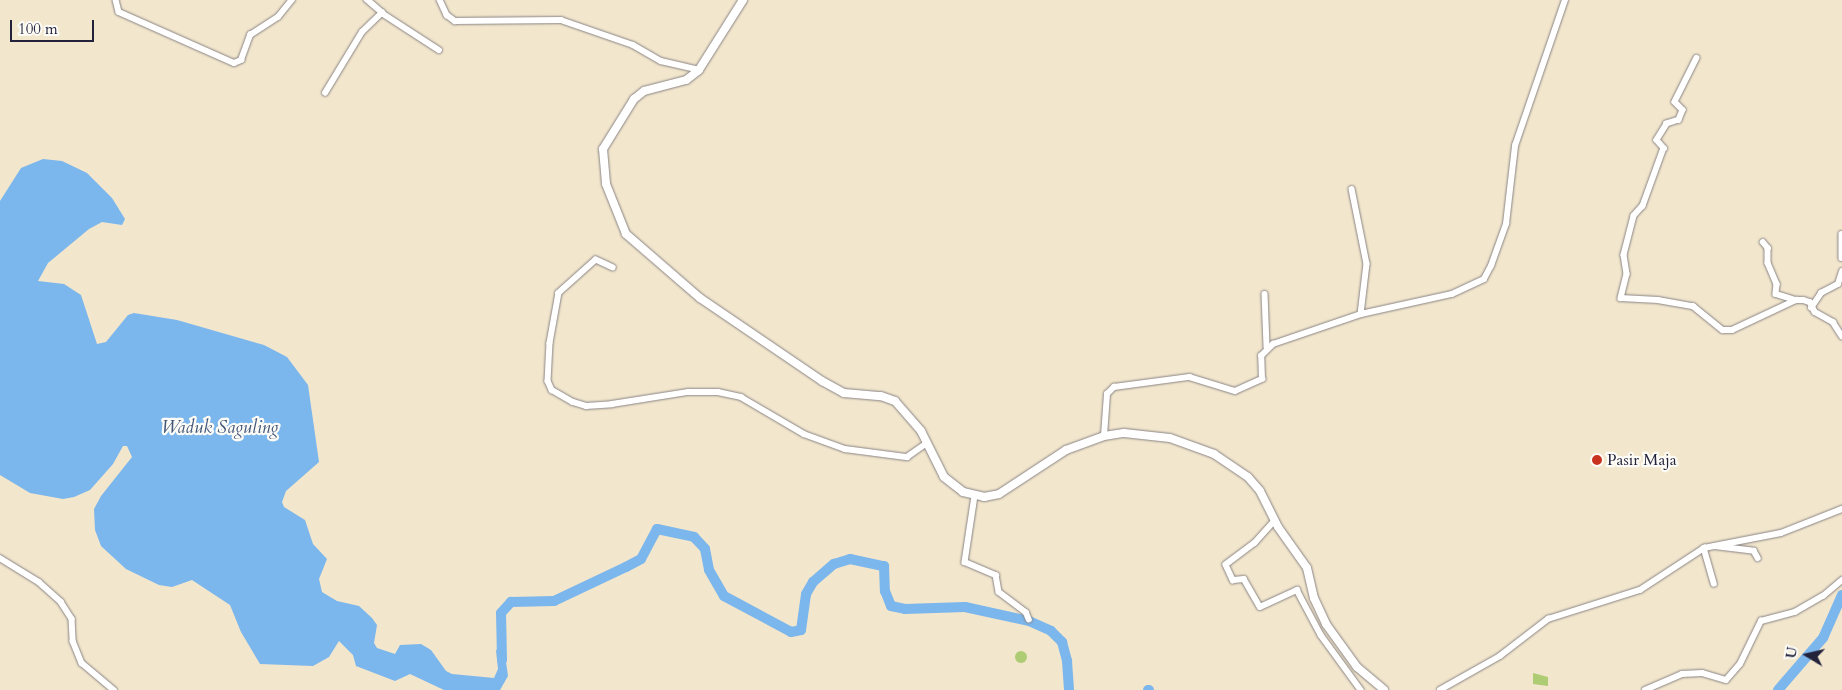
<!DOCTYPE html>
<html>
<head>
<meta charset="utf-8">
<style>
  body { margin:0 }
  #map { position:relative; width:1842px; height:690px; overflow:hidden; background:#f2e6cd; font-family:Cardo,serif }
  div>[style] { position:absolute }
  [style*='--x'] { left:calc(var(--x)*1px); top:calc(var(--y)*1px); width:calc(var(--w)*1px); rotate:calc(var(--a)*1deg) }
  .green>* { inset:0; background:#aecc73 }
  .round { border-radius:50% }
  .water>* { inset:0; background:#7bb6ec }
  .river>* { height:10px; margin:-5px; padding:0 5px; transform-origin:5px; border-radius:5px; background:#7bb6ec }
  .roads { filter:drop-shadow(0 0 1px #8a8484) drop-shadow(0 0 1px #8a8484) }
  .minor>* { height:5.5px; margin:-2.75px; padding:0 2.75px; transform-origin:2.75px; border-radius:2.75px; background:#fff }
  .secondary>* { height:8px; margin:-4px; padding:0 4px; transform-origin:4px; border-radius:4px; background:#fff }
  .dots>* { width:14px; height:14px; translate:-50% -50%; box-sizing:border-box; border:2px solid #fdfcf7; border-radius:50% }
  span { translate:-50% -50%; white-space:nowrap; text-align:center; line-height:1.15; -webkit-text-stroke:4.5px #fdfcf7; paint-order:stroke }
  .poi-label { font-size:16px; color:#22223b }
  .left { translate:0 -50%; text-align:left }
  .water-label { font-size:18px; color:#415679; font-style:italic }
  .north { position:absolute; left:1782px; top:630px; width:50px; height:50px; -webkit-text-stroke:4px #fdfcf7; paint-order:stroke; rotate:279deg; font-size:14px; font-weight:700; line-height:20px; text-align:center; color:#22223b }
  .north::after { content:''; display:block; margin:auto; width:18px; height:22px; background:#22223b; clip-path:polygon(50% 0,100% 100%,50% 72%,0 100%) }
  .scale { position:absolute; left:10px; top:20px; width:84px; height:22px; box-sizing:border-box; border:2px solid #22223b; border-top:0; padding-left:6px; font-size:15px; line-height:18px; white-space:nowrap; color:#22223b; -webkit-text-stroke:4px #fdfcf7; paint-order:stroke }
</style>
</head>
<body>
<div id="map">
  <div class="green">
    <div class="round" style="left:1015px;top:651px;width:12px;height:12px"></div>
    <div style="clip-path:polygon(1533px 673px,1548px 677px,1548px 686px,1533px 684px)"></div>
  </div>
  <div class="water">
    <div style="clip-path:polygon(43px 159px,62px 161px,87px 173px,112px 198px,125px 219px,122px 225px,102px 222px,89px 229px,48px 263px,38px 281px,64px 284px,81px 295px,97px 344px,106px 342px,128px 315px,134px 313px,177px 320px,264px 345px,287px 357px,308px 385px,319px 462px,286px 491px,282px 502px,284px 507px,305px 520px,313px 544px,327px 559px,319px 579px,322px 592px,337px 601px,359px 606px,372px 618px,377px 625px,374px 643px,377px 648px,395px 654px,400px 645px,421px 644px,431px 650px,446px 671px,452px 674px,494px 678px,498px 669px,496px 650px,504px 648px,508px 676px,500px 690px,444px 690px,410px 674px,395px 681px,356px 666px,353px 655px,339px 641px,329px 657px,313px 666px,260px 664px,241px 632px,230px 605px,192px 580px,172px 587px,159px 585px,126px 569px,101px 546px,95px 530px,94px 509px,101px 496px,132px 457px,127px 446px,123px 446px,113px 464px,90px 490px,74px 497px,63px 499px,30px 493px,0 475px,0 201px,21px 168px)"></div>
  </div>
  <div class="river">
    <div style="--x:502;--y:660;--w:47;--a:-91.2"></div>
    <div style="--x:501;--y:613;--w:15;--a:-48"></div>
    <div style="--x:511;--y:602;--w:43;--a:-1.3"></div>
    <div style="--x:554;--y:601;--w:80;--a:-25.3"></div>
    <div style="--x:626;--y:567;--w:17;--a:-28"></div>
    <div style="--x:641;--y:559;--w:34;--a:-62"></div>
    <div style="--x:657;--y:529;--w:38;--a:12"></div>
    <div style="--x:694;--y:537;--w:16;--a:47"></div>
    <div style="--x:705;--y:549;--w:21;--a:79"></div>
    <div style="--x:709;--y:570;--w:30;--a:60"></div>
    <div style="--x:724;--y:596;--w:76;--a:28.2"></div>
    <div style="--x:791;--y:632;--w:10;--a:-11"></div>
    <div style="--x:801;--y:630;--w:36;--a:-82"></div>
    <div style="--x:806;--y:594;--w:14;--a:-60"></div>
    <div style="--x:813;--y:582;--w:28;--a:-41"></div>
    <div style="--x:834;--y:564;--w:17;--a:-17"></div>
    <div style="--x:850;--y:559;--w:35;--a:12"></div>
    <div style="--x:884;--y:566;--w:25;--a:88"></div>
    <div style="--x:885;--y:591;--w:16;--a:68"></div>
    <div style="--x:891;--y:606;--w:14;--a:12"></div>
    <div style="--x:905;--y:609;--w:60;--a:-1.9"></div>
    <div style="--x:965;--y:607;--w:66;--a:12.3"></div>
    <div style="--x:1029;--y:621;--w:24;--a:24"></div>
    <div style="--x:1051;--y:631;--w:16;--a:45"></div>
    <div style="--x:1062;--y:642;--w:20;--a:75"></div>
    <div style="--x:1067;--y:661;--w:29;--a:86"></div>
    <div style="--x:1148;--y:690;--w:1;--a:0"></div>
    <div style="--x:1778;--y:690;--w:69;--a:-49.1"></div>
    <div style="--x:1823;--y:638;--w:47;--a:-66.2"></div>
  </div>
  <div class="roads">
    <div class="minor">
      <div style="--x:116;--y:0;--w:12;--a:76"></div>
      <div style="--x:119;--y:12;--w:126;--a:23.9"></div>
      <div style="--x:234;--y:63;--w:8;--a:-23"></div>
      <div style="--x:241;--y:60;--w:27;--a:-70"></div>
      <div style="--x:250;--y:35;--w:33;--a:-33"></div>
      <div style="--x:278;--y:17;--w:22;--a:-51"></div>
      <div style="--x:440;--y:0;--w:17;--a:65"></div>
      <div style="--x:447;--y:15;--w:10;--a:37"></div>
      <div style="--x:455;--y:21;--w:106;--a:-0.5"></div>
      <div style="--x:561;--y:20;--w:76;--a:19.1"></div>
      <div style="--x:633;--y:45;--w:32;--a:30"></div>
      <div style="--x:661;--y:61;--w:39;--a:13"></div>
      <div style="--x:382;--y:13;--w:68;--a:33"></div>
      <div style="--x:1697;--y:58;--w:49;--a:116.6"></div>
      <div style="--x:1675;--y:102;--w:11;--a:45"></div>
      <div style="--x:1683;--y:110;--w:11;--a:112"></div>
      <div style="--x:1679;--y:120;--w:13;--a:162"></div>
      <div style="--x:1667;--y:124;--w:19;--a:122"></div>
      <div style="--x:1657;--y:140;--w:11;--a:49"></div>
      <div style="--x:1664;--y:148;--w:62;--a:109.9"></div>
      <div style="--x:1643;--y:206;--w:13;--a:132"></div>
      <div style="--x:1634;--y:216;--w:40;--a:104.4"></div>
      <div style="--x:1624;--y:255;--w:19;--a:81"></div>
      <div style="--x:1627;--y:274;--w:25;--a:104"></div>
      <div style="--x:1621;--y:298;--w:37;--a:3"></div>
      <div style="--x:1658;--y:300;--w:36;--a:10"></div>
      <div style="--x:1693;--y:306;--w:38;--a:39"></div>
      <div style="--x:1723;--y:330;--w:9;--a:0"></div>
      <div style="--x:1732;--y:330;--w:71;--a:-25.1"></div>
      <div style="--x:1796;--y:300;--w:7;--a:0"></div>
      <div style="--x:1803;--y:300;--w:7;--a:16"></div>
      <div style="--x:1810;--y:302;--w:11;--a:63"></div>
      <div style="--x:1815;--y:312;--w:21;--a:29"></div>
      <div style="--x:1833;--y:322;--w:17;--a:57"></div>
      <div style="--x:325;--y:93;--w:71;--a:-58.8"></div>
      <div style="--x:362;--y:32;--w:28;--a:-44"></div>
      <div style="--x:382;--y:13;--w:20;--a:-139"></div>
      <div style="--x:1352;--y:189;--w:76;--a:78.7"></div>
      <div style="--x:1367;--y:264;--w:50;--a:96.8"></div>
      <div style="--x:1842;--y:234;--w:24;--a:90"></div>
      <div style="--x:1763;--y:242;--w:8;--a:50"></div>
      <div style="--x:1768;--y:248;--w:15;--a:90"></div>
      <div style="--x:1768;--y:263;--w:23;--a:67"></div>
      <div style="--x:1777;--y:284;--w:10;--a:96"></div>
      <div style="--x:1776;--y:294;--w:21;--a:17"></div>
      <div style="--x:613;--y:268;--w:19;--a:-155"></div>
      <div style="--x:596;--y:260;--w:50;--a:138.3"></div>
      <div style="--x:559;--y:293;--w:51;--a:100.2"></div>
      <div style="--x:550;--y:343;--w:38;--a:93"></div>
      <div style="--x:548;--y:381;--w:10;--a:66"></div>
      <div style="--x:552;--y:390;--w:24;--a:30"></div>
      <div style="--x:573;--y:402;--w:14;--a:17"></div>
      <div style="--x:586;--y:406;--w:26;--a:-4"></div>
      <div style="--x:612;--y:404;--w:77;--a:-9"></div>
      <div style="--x:688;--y:392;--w:30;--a:0"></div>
      <div style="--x:718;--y:392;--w:24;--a:12"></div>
      <div style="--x:741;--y:397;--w:73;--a:30.4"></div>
      <div style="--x:804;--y:434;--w:44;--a:20.1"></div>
      <div style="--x:845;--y:449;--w:63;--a:7.4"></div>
      <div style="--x:907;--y:457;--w:24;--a:-35"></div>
      <div style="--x:1265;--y:294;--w:53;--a:87.8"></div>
      <div style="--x:1811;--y:308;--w:18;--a:-56"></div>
      <div style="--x:1821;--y:293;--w:19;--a:-28"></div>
      <div style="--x:1838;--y:284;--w:13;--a:-72"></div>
      <div style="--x:1104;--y:436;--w:42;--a:-85.9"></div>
      <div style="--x:1107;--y:394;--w:10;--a:-45"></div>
      <div style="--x:1114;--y:387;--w:76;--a:-7.6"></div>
      <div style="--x:1189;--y:377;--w:48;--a:16.9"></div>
      <div style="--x:1235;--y:391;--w:30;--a:-24"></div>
      <div style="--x:1262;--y:379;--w:23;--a:-92"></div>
      <div style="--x:1261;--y:356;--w:17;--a:-45"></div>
      <div style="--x:1273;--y:344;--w:93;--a:-18.8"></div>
      <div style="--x:1361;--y:314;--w:93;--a:-12.4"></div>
      <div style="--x:1452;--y:294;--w:35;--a:-25"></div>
      <div style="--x:1484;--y:279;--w:15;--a:-62"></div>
      <div style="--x:1491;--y:266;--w:45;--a:-70.3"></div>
      <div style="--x:1506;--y:224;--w:79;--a:-83.4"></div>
      <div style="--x:1515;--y:146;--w:154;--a:-71.1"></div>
      <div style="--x:975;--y:496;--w:67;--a:98.6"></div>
      <div style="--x:965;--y:562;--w:34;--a:23"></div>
      <div style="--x:996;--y:575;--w:17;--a:80"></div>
      <div style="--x:999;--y:592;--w:34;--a:37"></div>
      <div style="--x:1026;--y:612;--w:8;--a:67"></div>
      <div style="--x:1275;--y:521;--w:30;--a:132"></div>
      <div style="--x:1255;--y:543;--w:36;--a:143"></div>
      <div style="--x:1226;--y:565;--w:17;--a:65"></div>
      <div style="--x:1233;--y:580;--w:11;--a:-5"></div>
      <div style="--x:1244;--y:579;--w:32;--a:60"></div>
      <div style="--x:1260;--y:607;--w:41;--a:-24.7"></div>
      <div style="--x:1297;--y:590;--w:51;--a:61.9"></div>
      <div style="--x:1321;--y:635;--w:68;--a:54"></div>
      <div style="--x:1715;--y:546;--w:39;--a:7"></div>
      <div style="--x:1754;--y:551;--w:8;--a:60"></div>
      <div style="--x:1704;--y:548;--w:37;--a:74"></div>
      <div style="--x:0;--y:558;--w:46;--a:31.6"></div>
      <div style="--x:39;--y:582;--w:30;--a:42"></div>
      <div style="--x:61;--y:602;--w:20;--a:57"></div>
      <div style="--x:72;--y:619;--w:22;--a:87"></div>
      <div style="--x:73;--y:641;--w:24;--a:68"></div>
      <div style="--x:82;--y:663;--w:42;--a:40.2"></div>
      <div style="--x:1440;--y:690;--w:69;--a:-29.5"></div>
      <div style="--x:1500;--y:656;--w:61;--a:-37.6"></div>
      <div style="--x:1548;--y:619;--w:96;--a:-17.5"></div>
      <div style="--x:1640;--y:590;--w:77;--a:-33.3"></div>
      <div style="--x:1704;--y:548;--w:78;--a:-11"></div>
      <div style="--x:1781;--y:533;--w:66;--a:-21.5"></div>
      <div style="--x:1645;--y:690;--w:40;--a:-23.4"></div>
      <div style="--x:1682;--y:674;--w:20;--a:-3"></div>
      <div style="--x:1702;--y:673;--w:25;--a:16"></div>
      <div style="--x:1726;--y:680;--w:21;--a:-49"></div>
      <div style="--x:1740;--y:664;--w:48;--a:-64"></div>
      <div style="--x:1761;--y:621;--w:35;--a:-15"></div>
      <div style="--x:1795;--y:612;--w:32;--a:-30"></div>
      <div style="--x:1823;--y:596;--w:25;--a:-40"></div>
    </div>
    <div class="secondary">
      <div style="--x:743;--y:0;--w:83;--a:122.2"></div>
      <div style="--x:699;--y:70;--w:16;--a:142"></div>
      <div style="--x:686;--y:80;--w:43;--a:165.3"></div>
      <div style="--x:644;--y:91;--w:13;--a:141"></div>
      <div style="--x:634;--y:99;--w:59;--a:121.8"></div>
      <div style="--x:603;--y:149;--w:35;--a:85"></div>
      <div style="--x:606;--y:184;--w:54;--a:68.2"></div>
      <div style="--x:626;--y:234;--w:98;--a:40.9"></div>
      <div style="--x:700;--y:298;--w:148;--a:34.2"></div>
      <div style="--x:822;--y:381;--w:25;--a:29"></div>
      <div style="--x:844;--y:393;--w:37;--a:5"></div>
      <div style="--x:881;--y:396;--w:15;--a:20"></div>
      <div style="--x:895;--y:401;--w:40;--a:49"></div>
      <div style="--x:921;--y:431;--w:51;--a:63.4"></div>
      <div style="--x:944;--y:477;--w:24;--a:38"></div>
      <div style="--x:963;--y:492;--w:22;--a:13"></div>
      <div style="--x:984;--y:497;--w:15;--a:-11"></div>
      <div style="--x:999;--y:494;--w:80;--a:-33.3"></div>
      <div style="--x:1066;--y:450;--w:40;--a:-20.2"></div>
      <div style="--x:1104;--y:436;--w:20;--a:-9"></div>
      <div style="--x:1124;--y:433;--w:46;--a:6.2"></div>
      <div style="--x:1170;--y:438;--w:47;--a:20"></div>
      <div style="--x:1214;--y:454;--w:41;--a:34.1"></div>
      <div style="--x:1248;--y:477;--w:18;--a:49"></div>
      <div style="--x:1260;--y:491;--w:40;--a:63.4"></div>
      <div style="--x:1278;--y:527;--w:50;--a:54.7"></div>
      <div style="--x:1307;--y:568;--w:31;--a:77"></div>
      <div style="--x:1314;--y:598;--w:29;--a:65"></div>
      <div style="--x:1326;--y:624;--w:53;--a:54.2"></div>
      <div style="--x:1357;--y:667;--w:35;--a:40"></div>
    </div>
  </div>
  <div class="dots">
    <div style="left:1597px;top:460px;background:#c8321e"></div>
  </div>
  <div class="poi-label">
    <span class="left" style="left:1607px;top:460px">Pasir Maja</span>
  </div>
  <div class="water-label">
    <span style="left:220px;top:428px">Waduk Saguling</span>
  </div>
  <div class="north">U</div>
  <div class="scale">100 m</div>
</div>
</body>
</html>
